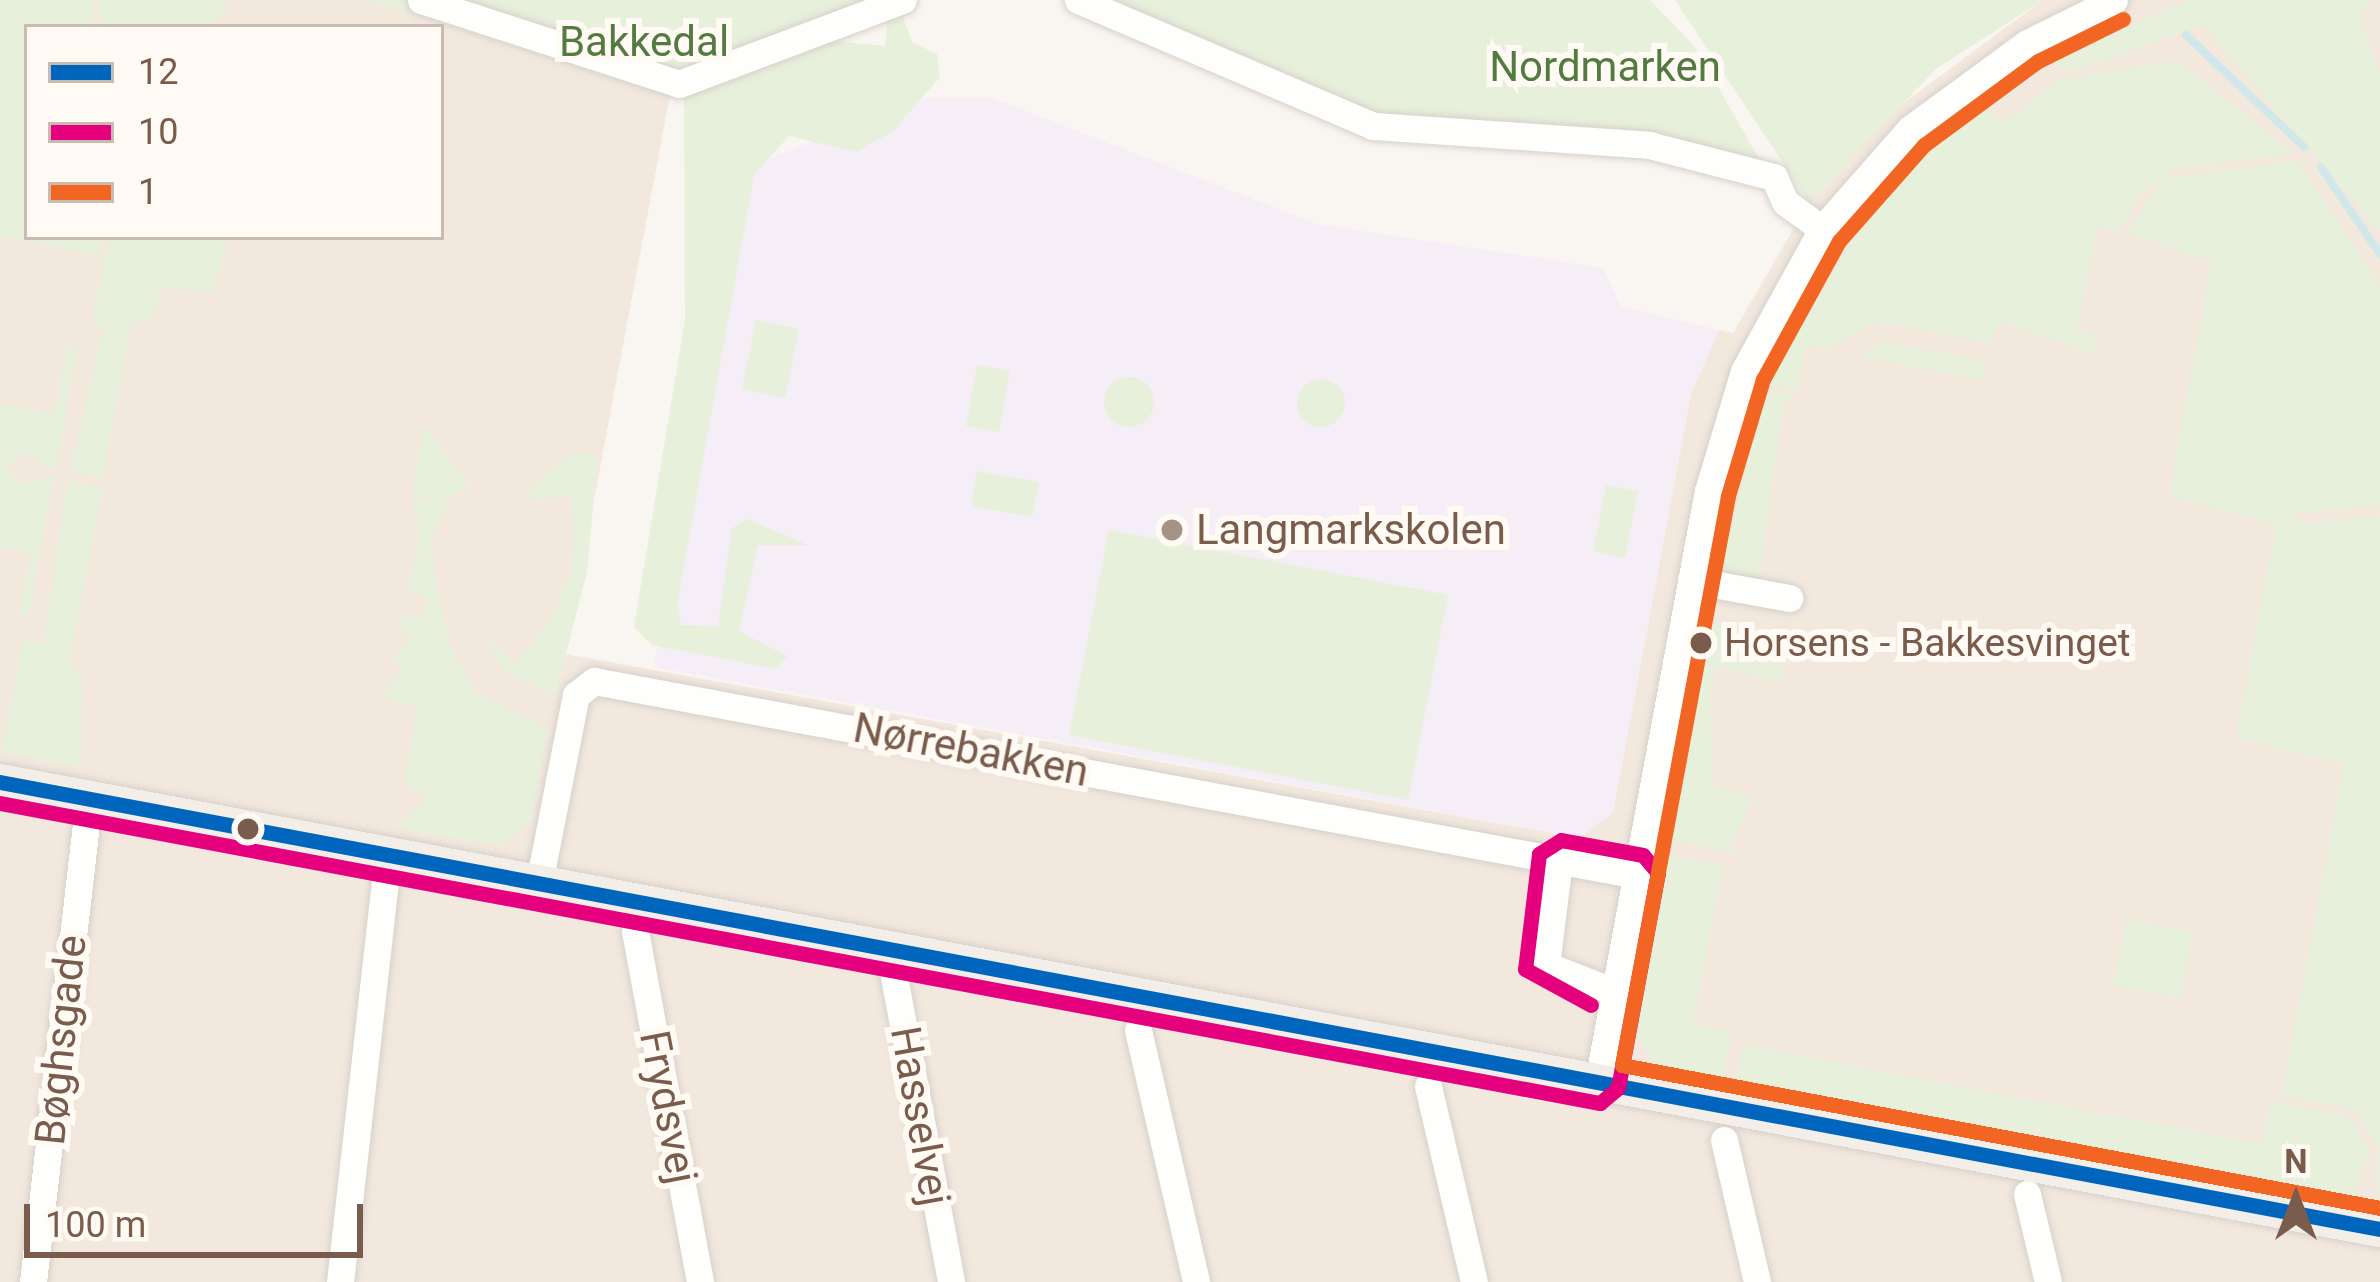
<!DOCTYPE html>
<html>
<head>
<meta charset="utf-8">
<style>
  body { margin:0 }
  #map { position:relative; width:2380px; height:1282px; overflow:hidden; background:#f9f5f0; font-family:Roboto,sans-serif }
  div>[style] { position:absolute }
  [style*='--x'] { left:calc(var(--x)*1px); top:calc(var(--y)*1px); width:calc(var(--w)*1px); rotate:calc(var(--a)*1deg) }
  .residential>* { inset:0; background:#f2e8de }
  .education>* { inset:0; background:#f6eef6 }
  .green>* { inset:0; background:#e7f0db }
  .round { border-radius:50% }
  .stream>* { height:8px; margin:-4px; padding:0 4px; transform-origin:4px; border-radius:4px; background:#d0e8ea }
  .roads { filter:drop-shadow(0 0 3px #d7d1cb) drop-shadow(0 0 3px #d7d1cb) }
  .minor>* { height:27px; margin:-13.5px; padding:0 13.5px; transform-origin:13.5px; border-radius:13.5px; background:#fefefd }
  .major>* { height:36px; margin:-18px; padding:0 18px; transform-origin:18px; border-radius:18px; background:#f3eee8 }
  .bus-1>* { height:15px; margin:-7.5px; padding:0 7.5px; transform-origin:7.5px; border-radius:7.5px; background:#0065bd }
  .bus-2>* { height:15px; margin:-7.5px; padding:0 7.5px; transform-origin:7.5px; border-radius:7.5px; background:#e5007d }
  .bus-3>* { height:15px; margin:-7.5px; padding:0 7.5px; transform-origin:7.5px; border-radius:7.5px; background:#f26522 }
  .dots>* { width:33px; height:33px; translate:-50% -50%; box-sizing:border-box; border:6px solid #fffaf3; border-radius:50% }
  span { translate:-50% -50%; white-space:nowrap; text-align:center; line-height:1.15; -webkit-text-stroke:12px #fffaf3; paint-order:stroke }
  .bus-label { font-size:39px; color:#7a5c4d }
  .left { translate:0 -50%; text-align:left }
  .park-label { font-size:42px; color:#537a41 }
  .poi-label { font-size:42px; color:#7a5c4d }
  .street-label { font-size:42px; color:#7a5c4d }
  .legend { position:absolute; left:24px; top:24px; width:420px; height:216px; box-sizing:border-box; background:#fffaf3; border:3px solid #cabbb1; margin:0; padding:15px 21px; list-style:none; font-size:36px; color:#7a5c4d }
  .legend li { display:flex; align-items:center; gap:24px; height:60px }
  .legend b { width:60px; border:3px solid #cabbb1 }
  .north { position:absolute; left:2236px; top:1138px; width:120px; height:120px; -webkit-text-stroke:9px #fffaf3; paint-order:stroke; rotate:0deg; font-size:33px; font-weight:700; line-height:48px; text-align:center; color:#7a5c4d }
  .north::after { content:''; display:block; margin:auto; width:42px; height:54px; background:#7a5c4d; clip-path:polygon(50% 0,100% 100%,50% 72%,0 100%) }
  .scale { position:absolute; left:24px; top:1204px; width:339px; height:54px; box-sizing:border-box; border:6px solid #7a5c4d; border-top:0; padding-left:15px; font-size:36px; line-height:42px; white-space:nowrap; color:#7a5c4d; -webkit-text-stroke:9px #fffaf3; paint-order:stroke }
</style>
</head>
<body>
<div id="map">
  <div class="residential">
    <div style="clip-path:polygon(evenodd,0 0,366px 0,670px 95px,565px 654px,1579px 838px,1613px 812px,1691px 394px,1719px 330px,1733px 333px,1809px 202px,1871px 127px,2043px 0,2380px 0,2380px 1282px,0 1282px,0 0,27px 27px,441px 27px,441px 237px,27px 237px,27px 27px)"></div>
  </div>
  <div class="education">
    <div style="clip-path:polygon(924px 98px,992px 98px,1317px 224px,1603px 268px,1621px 306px,1719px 330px,1691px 394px,1613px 812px,1580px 838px,654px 667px,742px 169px)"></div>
  </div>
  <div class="green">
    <div style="clip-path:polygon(0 0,92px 0,93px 27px,27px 27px,27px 237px,102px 237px,95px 280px,97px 255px,0 236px)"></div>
    <div style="clip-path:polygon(99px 0,229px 0,213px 27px,100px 27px)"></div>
    <div style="clip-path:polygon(366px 0,875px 0,681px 73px,670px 95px)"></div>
    <div style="clip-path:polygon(1090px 0,1650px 0,1695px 47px,1761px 162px,1384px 120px)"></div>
    <div style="clip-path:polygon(1675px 0,2043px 0,1936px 69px,1809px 202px)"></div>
    <div style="clip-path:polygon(2191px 0,2374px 0,2359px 16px,2380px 74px,2380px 232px,2204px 25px,2068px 73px,2048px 61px)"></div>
    <div style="clip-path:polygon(901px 12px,912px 42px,937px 54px,940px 77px,893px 131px,857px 152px,789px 136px,754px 175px,677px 606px,681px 625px,718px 626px,732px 528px,747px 519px,808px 545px,758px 545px,739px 631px,787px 656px,777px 669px,652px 645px,634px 627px,685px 320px,684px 93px,825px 40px,885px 46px,888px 15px)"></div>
    <div style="clip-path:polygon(2177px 61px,2293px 153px,2174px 169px,2136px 199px,2121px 230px,2097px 227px,2077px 330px,2098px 335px,2094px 354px,2000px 321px,1990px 343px,1874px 322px,1826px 350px,1806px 346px,1798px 390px,1767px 384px,1870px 209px,1983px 102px,2004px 123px,2056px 81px)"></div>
    <div style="clip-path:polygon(2298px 161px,2380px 286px,2380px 505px,2297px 513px,2299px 524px,2380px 516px,2380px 1190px,2377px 1199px,2378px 1148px,2355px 1109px,2282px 1095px,2344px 765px,2236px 738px,2276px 525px,2169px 496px,2211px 262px,2128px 232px,2163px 178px)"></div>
    <div style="clip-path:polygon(110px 237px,229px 237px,213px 292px,163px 288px,150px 323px,131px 321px,103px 479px,70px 472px,104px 326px,91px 323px)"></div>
    <div style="clip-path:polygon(756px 320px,799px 329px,785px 398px,742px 389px)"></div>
    <div style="clip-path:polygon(51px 339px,78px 349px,55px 471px,26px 451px,5px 467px,20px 484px,54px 475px,29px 614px,18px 619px,31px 553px,0 547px,0 404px,54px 414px,66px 348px)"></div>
    <div style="clip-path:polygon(1884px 342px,1987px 361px,1983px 380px,1859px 357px)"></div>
    <div style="clip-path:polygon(977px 365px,1010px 371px,999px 432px,966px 426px)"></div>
    <div class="round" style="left:1104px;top:377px;width:50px;height:50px"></div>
    <div class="round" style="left:1297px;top:379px;width:48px;height:48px"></div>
    <div style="clip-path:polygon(1764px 389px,1797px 395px,1784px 402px,1759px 580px,1721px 573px)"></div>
    <div style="clip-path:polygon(425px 425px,471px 488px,451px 495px,430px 545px,450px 647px,477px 693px,548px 730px,531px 823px,501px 846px,395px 828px,428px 799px,404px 782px,418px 706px,380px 697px,402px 670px,394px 660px,412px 633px,401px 630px,404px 615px,423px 619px,427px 597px,408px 592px,420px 529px,411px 497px,430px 499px,412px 492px)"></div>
    <div style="clip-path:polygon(575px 452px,598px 455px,587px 572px,555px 697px,504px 670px,484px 635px,515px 664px,552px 619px,572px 568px,573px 512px,568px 494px,534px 502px,528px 490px)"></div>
    <div style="clip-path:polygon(977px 471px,1039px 482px,1032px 517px,971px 506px)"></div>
    <div style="clip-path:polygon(68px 480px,102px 488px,70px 662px,82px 677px,81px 766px,2px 752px,23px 641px,43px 644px)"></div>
    <div style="clip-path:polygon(1606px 485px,1638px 491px,1625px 558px,1593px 551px)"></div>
    <div style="clip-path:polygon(1109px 530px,1448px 595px,1408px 800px,1069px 735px)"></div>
    <div style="clip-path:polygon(1729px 622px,1740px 654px,1759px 663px,1778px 655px,1783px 669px,1780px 682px,1717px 667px,1710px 686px,1713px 786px,1752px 798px,1731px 846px,1741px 854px,1669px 840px,1710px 625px)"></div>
    <div style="clip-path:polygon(1666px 855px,1723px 865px,1693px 1024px,1731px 1032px,1723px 1077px,1656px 1064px,1633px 1031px)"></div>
    <div style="clip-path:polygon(2126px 919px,2192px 932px,2180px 998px,2113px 985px)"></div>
    <div style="clip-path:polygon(1743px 1045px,2262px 1144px,2271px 1102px,2350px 1117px,2369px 1151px,2353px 1195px,1737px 1079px)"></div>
  </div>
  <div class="stream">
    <div style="--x:2186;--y:35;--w:163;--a:43.5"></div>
    <div style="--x:2321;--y:167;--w:105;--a:55.9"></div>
  </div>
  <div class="roads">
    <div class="minor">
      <div style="--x:421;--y:0;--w:271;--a:18"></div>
      <div style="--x:679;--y:84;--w:239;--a:-20.6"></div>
      <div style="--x:1078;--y:0;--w:321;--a:23.1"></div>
      <div style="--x:1373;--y:126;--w:277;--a:3.9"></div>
      <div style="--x:1649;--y:145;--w:129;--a:14.4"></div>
      <div style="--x:1774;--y:177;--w:27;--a:66"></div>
      <div style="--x:1785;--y:202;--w:46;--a:36.1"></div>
      <div style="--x:1691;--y:580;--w:100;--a:10.4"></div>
      <div style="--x:1559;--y:861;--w:105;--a:97.1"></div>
      <div style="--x:1546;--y:965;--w:74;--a:21.4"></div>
      <div style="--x:539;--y:883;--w:192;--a:-78.9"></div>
      <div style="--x:576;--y:695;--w:23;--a:-38"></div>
      <div style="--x:594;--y:681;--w:1061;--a:10.54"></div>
      <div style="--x:635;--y:931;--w:357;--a:79.5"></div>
      <div style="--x:889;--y:950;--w:338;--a:79.4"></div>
      <div style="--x:1138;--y:1030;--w:259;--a:77"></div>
      <div style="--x:1598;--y:1082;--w:601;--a:-79.46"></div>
      <div style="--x:1708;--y:491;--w:125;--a:-73.3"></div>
      <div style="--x:1744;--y:371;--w:162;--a:-61.2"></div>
      <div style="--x:1822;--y:229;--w:133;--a:-48.7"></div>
      <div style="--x:1910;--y:129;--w:145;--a:-36.3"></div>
      <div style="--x:2027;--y:43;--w:97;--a:-26.3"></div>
      <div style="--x:1428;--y:1086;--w:201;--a:76.8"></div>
      <div style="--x:1724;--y:1140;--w:146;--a:76.9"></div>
      <div style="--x:2027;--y:1194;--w:90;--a:76.6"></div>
      <div style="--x:33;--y:1282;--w:487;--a:-83.4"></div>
      <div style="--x:340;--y:1282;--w:402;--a:-83.6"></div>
    </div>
    <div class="major">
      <div style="--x:0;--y:782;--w:2422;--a:10.64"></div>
    </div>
  </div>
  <div class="bus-1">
    <div style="--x:0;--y:782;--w:2422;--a:10.64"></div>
  </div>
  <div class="bus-2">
    <div style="--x:0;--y:803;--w:1628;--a:10.62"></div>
    <div style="--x:1600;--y:1103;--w:23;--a:-40"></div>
    <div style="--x:1618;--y:1088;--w:219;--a:-79.5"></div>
    <div style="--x:1658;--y:873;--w:23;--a:-130"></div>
    <div style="--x:1643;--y:855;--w:83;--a:-169.6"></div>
    <div style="--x:1561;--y:840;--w:26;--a:148"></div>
    <div style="--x:1539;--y:854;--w:116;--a:96.9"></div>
    <div style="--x:1525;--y:969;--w:75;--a:28.6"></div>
  </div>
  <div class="bus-3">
    <div style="--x:2123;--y:19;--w:95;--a:153.7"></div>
    <div style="--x:2038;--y:61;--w:142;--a:143.6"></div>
    <div style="--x:1924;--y:145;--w:128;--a:131.5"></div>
    <div style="--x:1839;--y:241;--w:158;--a:118.8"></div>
    <div style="--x:1763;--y:379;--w:122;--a:106.7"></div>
    <div style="--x:1728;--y:496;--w:579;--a:100.55"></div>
    <div style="--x:1622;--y:1065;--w:771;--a:10.68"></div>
  </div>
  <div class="dots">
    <div style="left:1172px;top:530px;background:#a69286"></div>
    <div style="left:1701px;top:643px;background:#7a5c4d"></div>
    <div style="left:248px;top:829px;background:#7a5c4d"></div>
  </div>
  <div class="bus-label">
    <span class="left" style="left:1724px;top:643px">Horsens - Bakkesvinget</span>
  </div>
  <div class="park-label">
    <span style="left:644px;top:42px">Bakkedal</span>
    <span style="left:1605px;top:67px">Nordmarken</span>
  </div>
  <div class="poi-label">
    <span class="left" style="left:1196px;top:530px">Langmarkskolen</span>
  </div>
  <div class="street-label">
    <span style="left:971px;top:750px;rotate:11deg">Nørrebakken</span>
    <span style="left:61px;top:1040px;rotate:-84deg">Bøghsgade</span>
    <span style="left:668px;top:1107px;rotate:79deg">Frydsvej</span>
    <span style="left:920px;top:1116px;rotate:80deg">Hasselvej</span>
  </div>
  <ul class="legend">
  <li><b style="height:15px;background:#0065bd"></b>12</li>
  <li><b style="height:15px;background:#e5007d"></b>10</li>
  <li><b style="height:15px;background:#f26522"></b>1</li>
  </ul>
  <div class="north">N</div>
  <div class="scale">100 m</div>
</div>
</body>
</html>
